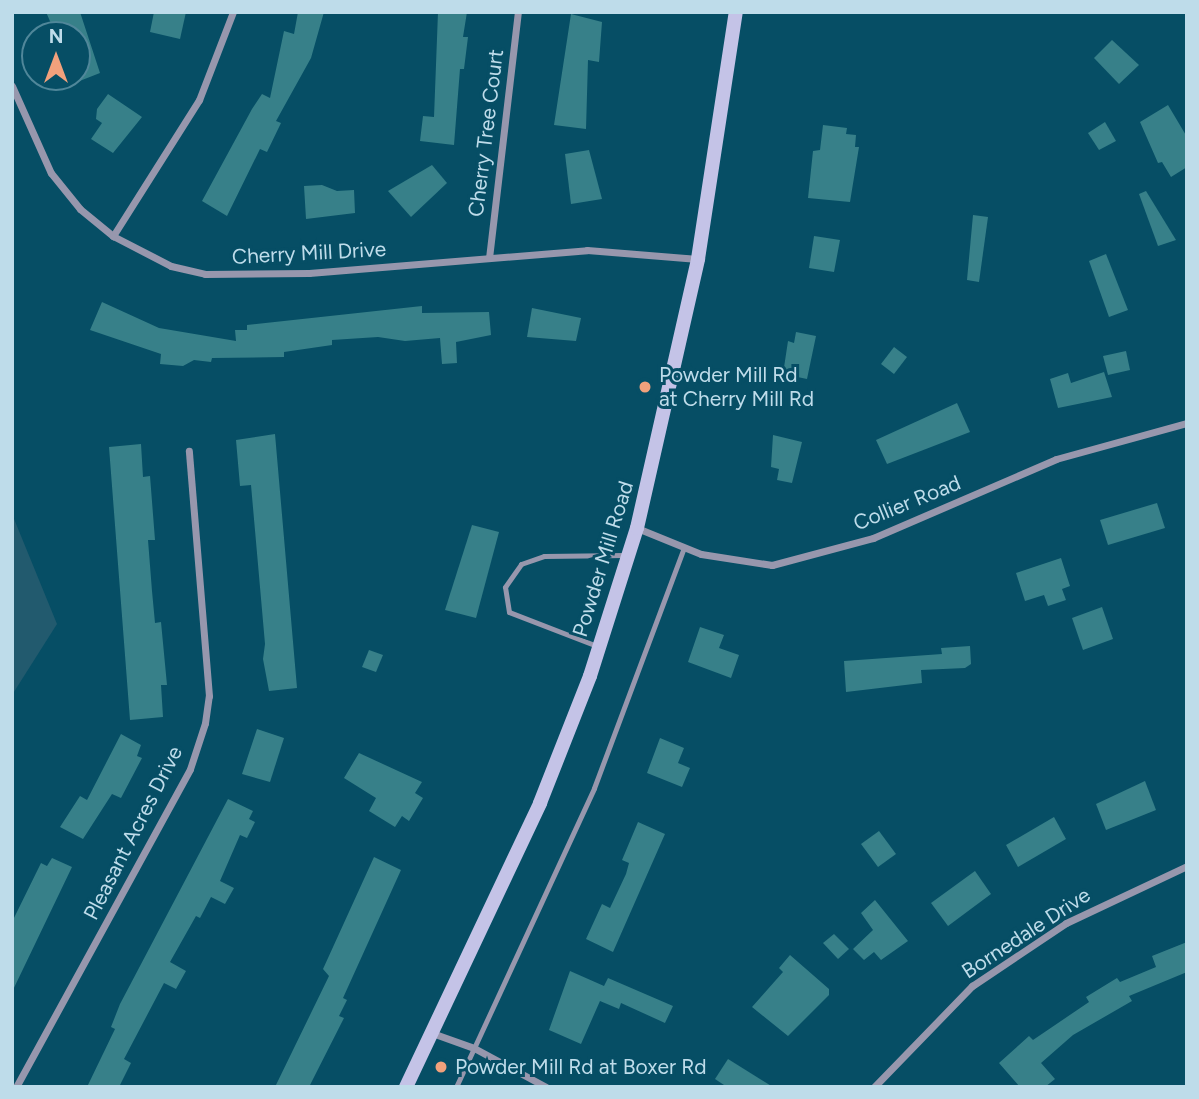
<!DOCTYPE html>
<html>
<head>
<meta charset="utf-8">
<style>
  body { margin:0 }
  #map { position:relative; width:1199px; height:1099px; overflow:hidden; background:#064e65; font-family:Figtree,sans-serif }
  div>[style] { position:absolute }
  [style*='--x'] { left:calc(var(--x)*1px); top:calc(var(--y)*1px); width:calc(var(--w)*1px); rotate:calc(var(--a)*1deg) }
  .built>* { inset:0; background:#225a6e }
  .building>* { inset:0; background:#378089 }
  .service>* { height:5px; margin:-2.5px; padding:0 2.5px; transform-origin:2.5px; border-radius:2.5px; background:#9797ad }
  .minor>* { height:7px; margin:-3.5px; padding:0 3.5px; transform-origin:3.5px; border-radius:3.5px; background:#9797ad }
  .secondary>* { height:14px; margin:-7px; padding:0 7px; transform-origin:7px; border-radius:7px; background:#c4c3e7 }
  .dots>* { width:19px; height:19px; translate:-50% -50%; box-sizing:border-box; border:4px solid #064e65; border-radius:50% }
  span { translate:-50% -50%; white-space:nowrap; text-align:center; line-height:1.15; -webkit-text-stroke:6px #064e65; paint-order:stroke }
  .street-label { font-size:21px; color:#bedcea }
  .poi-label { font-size:21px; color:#bedcea }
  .left { translate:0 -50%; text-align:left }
  .frame { position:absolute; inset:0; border:14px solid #bedcea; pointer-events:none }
  .north { position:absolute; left:21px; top:21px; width:70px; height:70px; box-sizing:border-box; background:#064e65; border:2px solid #50879a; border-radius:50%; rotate:0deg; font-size:19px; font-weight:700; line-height:28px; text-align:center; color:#bedcea }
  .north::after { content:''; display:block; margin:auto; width:24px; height:32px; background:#f1a17c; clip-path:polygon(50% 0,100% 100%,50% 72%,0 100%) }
</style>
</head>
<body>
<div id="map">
  <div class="built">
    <div style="clip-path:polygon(12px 514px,57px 624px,12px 695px)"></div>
  </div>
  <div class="building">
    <div style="clip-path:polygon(46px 12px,80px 12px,100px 73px,77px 82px,77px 35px,56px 35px)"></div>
    <div style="clip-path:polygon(154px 12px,186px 12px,180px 39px,150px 32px)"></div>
    <div style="clip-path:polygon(298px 12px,324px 12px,311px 58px,276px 121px,281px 123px,267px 152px,260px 149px,227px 216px,202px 201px,252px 109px,262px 94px,270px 98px,284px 31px,294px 34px)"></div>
    <div style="clip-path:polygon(438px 12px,467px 12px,463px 37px,468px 37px,464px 69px,460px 69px,454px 145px,420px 141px,423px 116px,434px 117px)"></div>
    <div style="clip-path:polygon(571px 14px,602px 22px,599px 62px,588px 60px,586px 129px,554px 125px)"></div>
    <div style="clip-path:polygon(1112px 40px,1139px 65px,1119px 84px,1094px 58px)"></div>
    <div style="clip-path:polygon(108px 94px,142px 117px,113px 153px,91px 139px,102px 123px,96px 119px,97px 109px)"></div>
    <div style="clip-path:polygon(1168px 105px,1187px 137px,1187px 167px,1171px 177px,1162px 162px,1158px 163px,1140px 122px)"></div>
    <div style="clip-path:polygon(1105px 122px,1116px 141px,1099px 150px,1088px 133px)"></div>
    <div style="clip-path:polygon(823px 125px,847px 128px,846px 134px,856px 135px,855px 147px,859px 147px,850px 202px,808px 198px,813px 151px,820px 150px)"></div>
    <div style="clip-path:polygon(589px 150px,602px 199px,571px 204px,565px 154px)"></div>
    <div style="clip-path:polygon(432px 165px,447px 183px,411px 217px,388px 191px)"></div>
    <div style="clip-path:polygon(322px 185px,337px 191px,354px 190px,355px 213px,306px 219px,304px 186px)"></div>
    <div style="clip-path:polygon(1146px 191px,1176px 240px,1158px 246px,1139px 194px)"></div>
    <div style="clip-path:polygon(973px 215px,988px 217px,979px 282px,967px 280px)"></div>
    <div style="clip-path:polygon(814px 236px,840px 240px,834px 272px,809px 268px)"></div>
    <div style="clip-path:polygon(1106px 254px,1128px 310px,1109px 317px,1089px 261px)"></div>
    <div style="clip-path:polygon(102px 302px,159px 328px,236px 341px,235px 330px,247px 330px,247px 325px,422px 306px,422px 313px,489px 312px,491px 335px,456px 342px,457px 363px,442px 364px,440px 338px,405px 341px,378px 337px,332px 340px,332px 345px,284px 352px,284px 357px,212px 358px,211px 362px,194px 360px,183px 366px,160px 364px,161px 354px,90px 330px)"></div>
    <div style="clip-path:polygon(532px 308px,581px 318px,576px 341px,527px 337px)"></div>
    <div style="clip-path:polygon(796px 332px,816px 336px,807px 379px,783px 374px,788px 341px,794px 343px)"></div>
    <div style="clip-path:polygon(894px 347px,907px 357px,894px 374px,881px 364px)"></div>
    <div style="clip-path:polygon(1126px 351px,1130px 370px,1108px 375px,1103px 356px)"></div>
    <div style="clip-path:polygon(1104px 372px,1112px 397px,1058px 408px,1050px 379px,1068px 373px,1071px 383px)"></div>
    <div style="clip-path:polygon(957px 403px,970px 432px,887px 464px,876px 440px)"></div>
    <div style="clip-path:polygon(275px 434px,297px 688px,269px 691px,263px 659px,265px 644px,251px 485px,240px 486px,236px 440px)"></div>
    <div style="clip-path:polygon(773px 435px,802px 442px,792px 483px,777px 480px,779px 469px,771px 467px)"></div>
    <div style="clip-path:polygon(141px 444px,143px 477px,150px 476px,155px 540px,148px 540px,152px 591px,155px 623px,161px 622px,167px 685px,161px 685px,163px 717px,130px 720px,109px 447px)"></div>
    <div style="clip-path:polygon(1157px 503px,1165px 528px,1108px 545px,1100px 520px)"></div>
    <div style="clip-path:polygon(472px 525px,499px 532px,476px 618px,445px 610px)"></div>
    <div style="clip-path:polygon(1061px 558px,1070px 586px,1062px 589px,1066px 600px,1048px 606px,1044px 595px,1025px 601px,1016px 573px)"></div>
    <div style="clip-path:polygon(1102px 607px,1113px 639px,1083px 650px,1072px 618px)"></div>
    <div style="clip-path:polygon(700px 627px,724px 635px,719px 648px,739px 655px,731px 678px,688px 662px)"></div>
    <div style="clip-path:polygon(970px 646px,971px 664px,965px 668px,921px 670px,922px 683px,846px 692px,844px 661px,942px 654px,941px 648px)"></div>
    <div style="clip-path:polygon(369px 650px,383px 655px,376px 672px,362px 667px)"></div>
    <div style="clip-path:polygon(257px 729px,284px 738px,270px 782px,242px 774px)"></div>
    <div style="clip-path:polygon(121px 734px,141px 745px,137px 756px,142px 758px,121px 798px,112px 794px,83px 839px,60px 827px,80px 796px,87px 800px)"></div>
    <div style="clip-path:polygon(660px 738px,684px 748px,678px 763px,690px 768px,682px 787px,647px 773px)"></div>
    <div style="clip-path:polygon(359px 753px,422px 782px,415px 793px,423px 798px,409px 821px,402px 816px,395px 827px,369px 811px,376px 798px,344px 778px)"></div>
    <div style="clip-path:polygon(1145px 781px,1156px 810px,1106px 830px,1096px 804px)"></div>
    <div style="clip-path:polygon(228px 799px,253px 811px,249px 819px,255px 822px,247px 838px,240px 835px,220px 881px,234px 888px,225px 904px,211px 897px,200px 918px,196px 916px,170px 962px,186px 971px,176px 989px,164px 983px,124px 1059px,131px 1063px,119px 1087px,87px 1087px,115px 1029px,111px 1027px,120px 1004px)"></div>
    <div style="clip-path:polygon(1054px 817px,1066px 839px,1018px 867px,1006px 845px)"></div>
    <div style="clip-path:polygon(638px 822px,665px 834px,613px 952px,586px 939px,602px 904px,610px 908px,626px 874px,629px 863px,622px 860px)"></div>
    <div style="clip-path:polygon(879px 831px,896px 854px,878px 867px,861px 844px)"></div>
    <div style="clip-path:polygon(374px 857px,401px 870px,343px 998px,347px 1000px,339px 1016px,344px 1018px,309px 1087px,275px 1087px,329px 976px,323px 969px)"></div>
    <div style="clip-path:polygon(52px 858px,72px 867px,12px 992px,12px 922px,41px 863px,47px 866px)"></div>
    <div style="clip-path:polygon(975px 871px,991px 894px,948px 926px,931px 903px)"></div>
    <div style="clip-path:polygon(875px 900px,908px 941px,881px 960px,874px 952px,864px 960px,853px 949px,873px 930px,861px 913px)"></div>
    <div style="clip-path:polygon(834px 934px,849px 949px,838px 959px,823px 943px)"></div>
    <div style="clip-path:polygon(1187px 942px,1187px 972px,1129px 996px,1132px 1001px,1073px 1035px,1041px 1063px,1055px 1079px,1045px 1087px,1020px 1087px,999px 1063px,1029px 1036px,1033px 1040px,1089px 1002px,1086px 997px,1117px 978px,1120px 982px,1156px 967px,1152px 956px)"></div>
    <div style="clip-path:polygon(790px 955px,829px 989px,829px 995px,788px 1036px,752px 1007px,783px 972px,779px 968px)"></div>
    <div style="clip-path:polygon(570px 971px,604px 986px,608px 978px,673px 1006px,665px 1023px,621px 1003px,619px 1009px,600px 1001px,581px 1044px,549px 1030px)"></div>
    <div style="clip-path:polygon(728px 1059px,773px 1087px,727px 1087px,715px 1079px)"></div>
  </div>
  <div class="service">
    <div style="--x:597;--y:646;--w:94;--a:-158.9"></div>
    <div style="--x:509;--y:612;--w:25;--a:-99"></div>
    <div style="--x:505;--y:587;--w:28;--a:-55"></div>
    <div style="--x:521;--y:564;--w:24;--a:-19"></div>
    <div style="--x:544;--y:556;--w:81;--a:-0.7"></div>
    <div style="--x:456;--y:1087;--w:329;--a:-65.2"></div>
    <div style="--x:594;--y:788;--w:257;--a:-69.5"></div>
  </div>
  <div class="minor">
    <div style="--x:12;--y:86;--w:95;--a:65.9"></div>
    <div style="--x:51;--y:173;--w:46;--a:51.1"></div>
    <div style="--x:80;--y:209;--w:43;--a:39.3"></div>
    <div style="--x:113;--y:236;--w:65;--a:27.3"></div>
    <div style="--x:171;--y:266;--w:35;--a:13"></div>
    <div style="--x:205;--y:274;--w:104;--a:-0.6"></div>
    <div style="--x:309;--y:273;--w:279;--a:-4.7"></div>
    <div style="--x:587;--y:250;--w:111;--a:4.6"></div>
    <div style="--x:113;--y:236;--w:161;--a:-57.7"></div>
    <div style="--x:199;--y:100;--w:94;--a:-68.9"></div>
    <div style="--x:489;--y:258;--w:248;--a:-83.3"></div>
    <div style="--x:637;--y:528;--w:69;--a:22.1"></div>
    <div style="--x:701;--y:554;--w:72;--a:8.8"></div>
    <div style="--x:772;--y:565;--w:105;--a:-15"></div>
    <div style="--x:873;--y:538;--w:199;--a:-23.3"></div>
    <div style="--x:1056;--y:459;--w:136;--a:-15.4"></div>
    <div style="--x:432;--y:1033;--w:45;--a:19.7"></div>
    <div style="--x:474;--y:1048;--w:82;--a:28.4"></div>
    <div style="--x:16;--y:1087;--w:362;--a:-61.3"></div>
    <div style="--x:190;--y:769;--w:48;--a:-71.9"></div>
    <div style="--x:205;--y:723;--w:27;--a:-82"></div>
    <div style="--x:209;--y:696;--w:246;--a:-94.7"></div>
    <div style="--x:874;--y:1087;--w:141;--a:-45.9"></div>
    <div style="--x:972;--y:986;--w:113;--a:-33.8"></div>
    <div style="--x:1066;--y:923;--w:134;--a:-25.2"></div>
  </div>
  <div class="secondary">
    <div style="--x:406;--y:1087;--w:314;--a:-64.7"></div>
    <div style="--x:540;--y:803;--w:136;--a:-68.5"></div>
    <div style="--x:590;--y:676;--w:155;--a:-72.4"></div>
    <div style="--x:637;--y:528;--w:276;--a:-77.2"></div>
    <div style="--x:698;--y:259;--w:250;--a:-81.3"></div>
  </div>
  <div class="dots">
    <div style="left:645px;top:387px;background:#f1a17c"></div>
    <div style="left:441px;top:1067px;background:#f1a17c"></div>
  </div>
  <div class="street-label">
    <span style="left:486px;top:133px;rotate:-83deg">Cherry Tree Court</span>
    <span style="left:309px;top:253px;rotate:-3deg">Cherry Mill Drive</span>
    <span style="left:907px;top:503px;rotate:-22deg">Collier Road</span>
    <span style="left:603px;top:559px;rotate:-73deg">Powder Mill Road</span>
    <span style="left:133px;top:833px;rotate:-63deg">Pleasant Acres Drive</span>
    <span style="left:1026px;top:933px;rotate:-33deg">Bornedale Drive</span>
  </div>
  <div class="poi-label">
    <span class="left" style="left:659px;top:387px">Powder Mill Rd<br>at Cherry Mill Rd</span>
    <span class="left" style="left:455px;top:1067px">Powder Mill Rd at Boxer Rd</span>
  </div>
  <div class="frame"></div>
  <div class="north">N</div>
</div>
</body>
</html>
